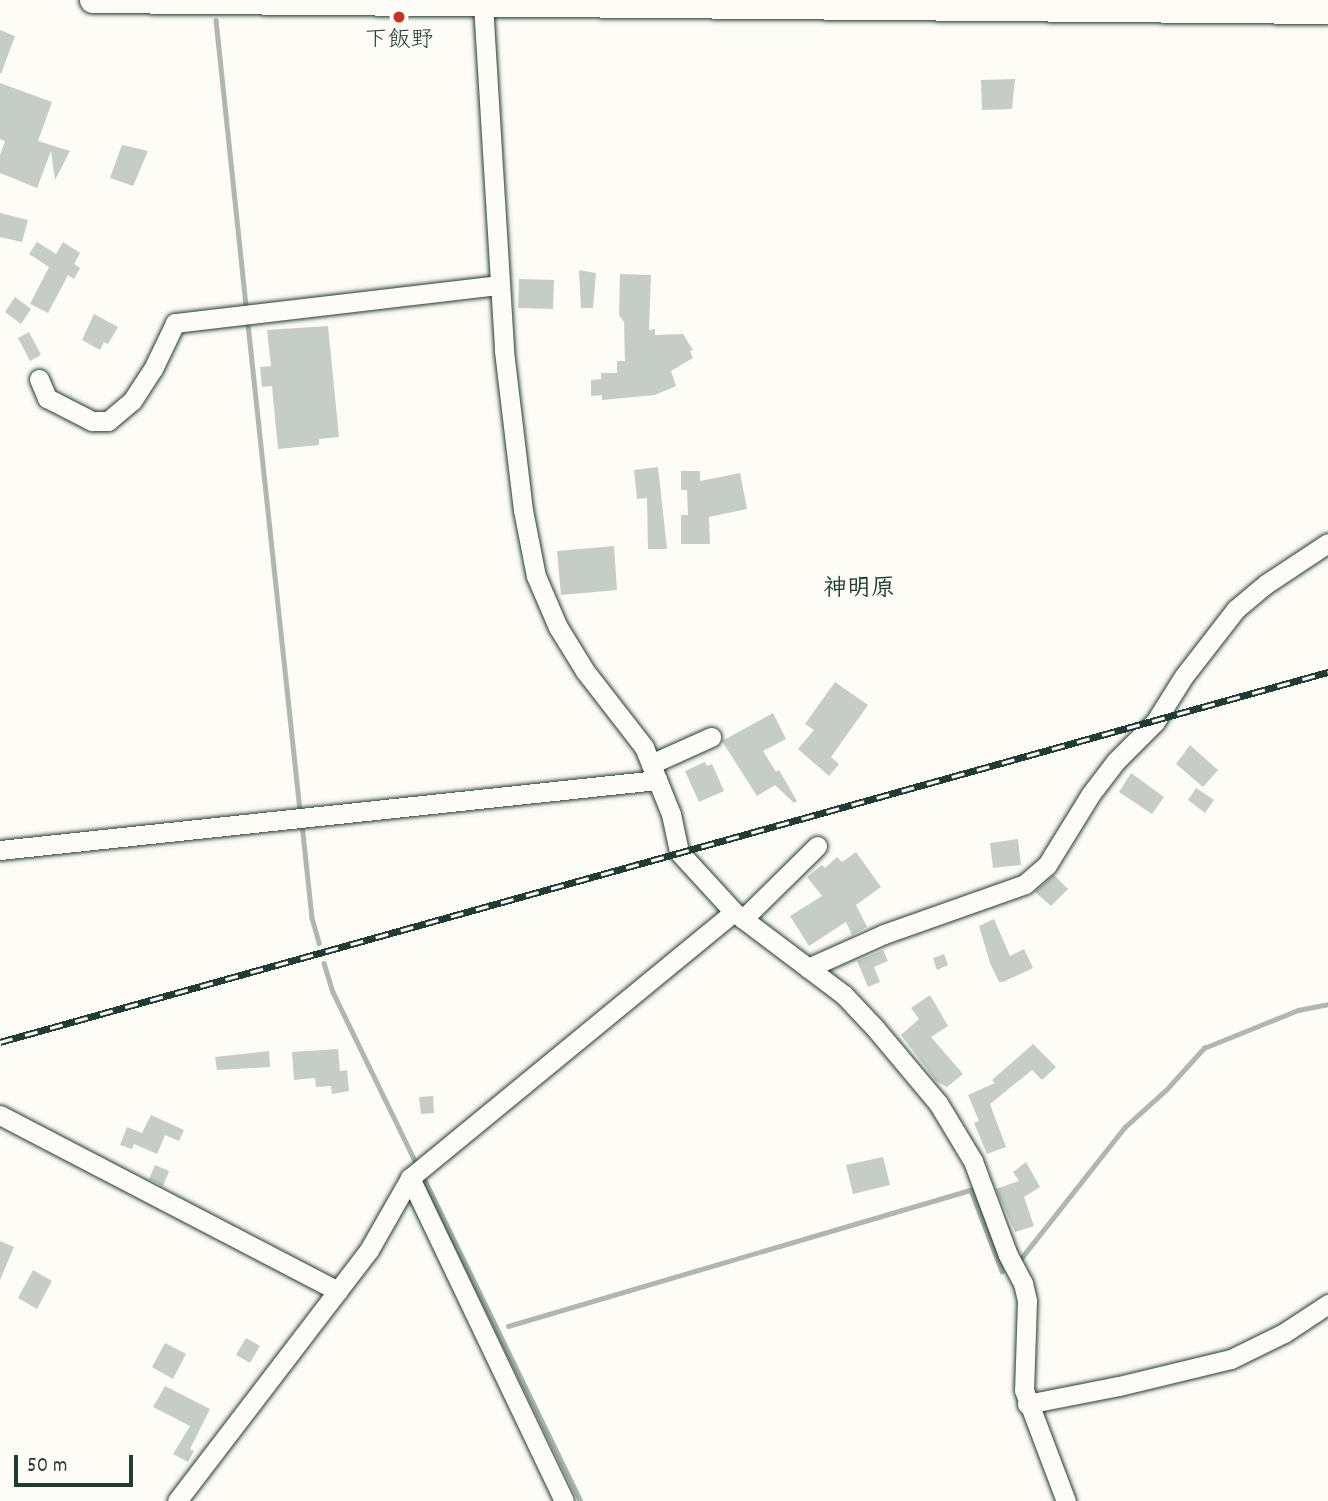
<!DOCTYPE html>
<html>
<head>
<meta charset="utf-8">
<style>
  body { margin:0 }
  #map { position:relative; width:1328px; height:1501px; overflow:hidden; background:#fdfcf7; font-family:Dekko,"Klee One",sans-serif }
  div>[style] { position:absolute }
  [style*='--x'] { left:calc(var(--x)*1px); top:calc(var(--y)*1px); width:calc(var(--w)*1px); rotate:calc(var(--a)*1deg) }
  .stream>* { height:4.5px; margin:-2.25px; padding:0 2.25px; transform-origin:2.25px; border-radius:2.25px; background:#aeb8b1 }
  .building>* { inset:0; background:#c6cdc7 }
  .roads { filter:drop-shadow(0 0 2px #1f3d34) drop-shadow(0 0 2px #1f3d34) }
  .street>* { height:19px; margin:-9.5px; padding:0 9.5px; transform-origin:9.5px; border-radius:9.5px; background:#fdfcf7 }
  .secondary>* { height:26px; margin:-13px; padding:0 13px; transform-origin:13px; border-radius:13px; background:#fdfcf7 }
  .rail>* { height:7px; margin-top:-3.5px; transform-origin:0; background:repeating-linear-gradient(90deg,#fdfcf7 0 13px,#1f3d34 0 26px); box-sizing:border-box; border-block:2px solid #1f3d34 }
  .dots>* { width:19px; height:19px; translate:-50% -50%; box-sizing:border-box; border:4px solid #fdfcf7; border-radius:50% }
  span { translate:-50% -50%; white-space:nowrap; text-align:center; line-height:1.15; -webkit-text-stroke:7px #fdfcf7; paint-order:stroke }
  .poi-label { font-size:23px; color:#1f3d34 }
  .neighbourhood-label { font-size:24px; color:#1f3d34; font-weight:700 }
  .scale { position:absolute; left:14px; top:1455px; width:119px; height:32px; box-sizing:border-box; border:4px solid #1f3d34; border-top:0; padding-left:9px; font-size:21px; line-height:24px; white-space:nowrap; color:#1f3d34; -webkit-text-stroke:5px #fdfcf7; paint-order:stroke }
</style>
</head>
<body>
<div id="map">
  <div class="stream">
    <div style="--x:216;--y:20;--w:288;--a:84"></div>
    <div style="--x:248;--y:324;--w:486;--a:83.9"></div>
    <div style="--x:302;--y:824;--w:95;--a:83.9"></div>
    <div style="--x:312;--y:918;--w:26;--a:74"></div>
    <div style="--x:324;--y:963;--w:30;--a:73"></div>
    <div style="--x:333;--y:992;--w:190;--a:64.1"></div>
    <div style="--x:423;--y:1176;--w:361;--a:64.1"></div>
    <div style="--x:1019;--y:1261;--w:171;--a:-51.7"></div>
    <div style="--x:1125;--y:1127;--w:55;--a:-42.1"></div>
    <div style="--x:1166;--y:1090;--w:57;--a:-47.9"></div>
    <div style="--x:1204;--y:1048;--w:101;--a:-22"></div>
    <div style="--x:1298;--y:1010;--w:31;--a:-11"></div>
    <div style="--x:508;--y:1326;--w:483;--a:-16.4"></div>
    <div style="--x:971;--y:1190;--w:87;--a:69.1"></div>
  </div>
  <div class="building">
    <div style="clip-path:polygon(0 30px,15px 36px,1px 74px,0 73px)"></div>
    <div style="clip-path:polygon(1015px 79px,1012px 109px,982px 110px,981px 80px)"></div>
    <div style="clip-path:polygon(0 83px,52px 102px,38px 141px,70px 151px,55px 180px,51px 151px,37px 188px,0 173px,0 155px,5px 141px,0 139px)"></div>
    <div style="clip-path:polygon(122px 145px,148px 151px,133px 186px,110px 178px)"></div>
    <div style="clip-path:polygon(0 213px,28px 220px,22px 242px,0 237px)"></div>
    <div style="clip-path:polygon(37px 242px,56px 254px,63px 242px,80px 253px,74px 264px,80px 268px,74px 279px,68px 275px,48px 313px,30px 304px,49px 267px,29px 254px)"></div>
    <div style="clip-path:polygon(579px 270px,596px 273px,593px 308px,581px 308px)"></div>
    <div style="clip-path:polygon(620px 274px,651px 275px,649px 330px,655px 329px,655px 335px,683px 334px,693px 350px,690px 351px,693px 358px,671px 371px,676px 386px,655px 395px,602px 400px,602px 395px,591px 396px,591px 380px,601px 379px,601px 373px,617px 373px,617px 361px,625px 361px,624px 322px,619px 315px)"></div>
    <div style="clip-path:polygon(519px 279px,554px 280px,553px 309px,518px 308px)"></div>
    <div style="clip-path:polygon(15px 297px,31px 309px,21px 324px,5px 312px)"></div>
    <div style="clip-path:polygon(94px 314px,118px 327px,108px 344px,104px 342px,100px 350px,82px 340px)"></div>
    <div style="clip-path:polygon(328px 326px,339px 437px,319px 439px,319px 445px,278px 449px,272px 386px,262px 387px,260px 367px,271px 366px,267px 330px)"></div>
    <div style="clip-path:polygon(29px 332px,41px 355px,30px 361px,18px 338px)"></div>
    <div style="clip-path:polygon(658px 467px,667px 549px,648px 549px,647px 498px,637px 499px,634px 470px)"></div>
    <div style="clip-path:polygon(681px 471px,700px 471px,700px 481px,740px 473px,747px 509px,709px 517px,710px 544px,681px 544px,681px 515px,688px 515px,687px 490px,681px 490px)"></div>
    <div style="clip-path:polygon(614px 546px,617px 590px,561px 595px,557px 551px)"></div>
    <div style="clip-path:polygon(835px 682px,868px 705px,831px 757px,839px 764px,829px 776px,798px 749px,814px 730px,805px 724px)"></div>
    <div style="clip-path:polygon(773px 713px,786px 739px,763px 751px,776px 772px,779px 770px,797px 801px,794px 803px,775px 785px,757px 796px,722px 741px)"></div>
    <div style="clip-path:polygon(1190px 745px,1218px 770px,1203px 787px,1176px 764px)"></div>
    <div style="clip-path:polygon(705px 762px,707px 766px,712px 764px,724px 791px,699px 802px,685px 771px)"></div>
    <div style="clip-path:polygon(1131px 773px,1164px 797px,1152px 814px,1119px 792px)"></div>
    <div style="clip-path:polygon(1196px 788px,1214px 800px,1205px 813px,1188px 800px)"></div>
    <div style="clip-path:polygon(1018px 839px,1021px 865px,993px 868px,990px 843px)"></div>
    <div style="clip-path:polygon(856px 852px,881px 887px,856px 905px,867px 927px,852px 935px,846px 922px,809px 946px,790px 916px,822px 896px,807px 877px,822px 865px,825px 868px,837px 857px,842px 862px)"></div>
    <div style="clip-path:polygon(1054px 875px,1068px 889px,1051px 906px,1035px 892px)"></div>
    <div style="clip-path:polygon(994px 919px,1010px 956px,1024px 949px,1033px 968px,1003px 982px,999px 982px,990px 963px,979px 926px)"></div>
    <div style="clip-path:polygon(883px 950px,888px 961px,874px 967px,880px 982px,868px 987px,857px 961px)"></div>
    <div style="clip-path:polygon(944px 954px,948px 965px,937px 970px,933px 958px)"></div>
    <div style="clip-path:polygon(930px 995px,948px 1026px,931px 1037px,963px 1074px,947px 1087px,936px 1081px,901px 1035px,919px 1019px,911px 1008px)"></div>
    <div style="clip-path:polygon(1033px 1044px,1056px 1067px,1042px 1080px,1032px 1070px,990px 1104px,1006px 1147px,987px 1154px,974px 1123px,979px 1121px,968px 1095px,995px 1083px,992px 1080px)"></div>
    <div style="clip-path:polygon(338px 1049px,340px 1071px,347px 1070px,349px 1091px,332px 1094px,331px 1086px,316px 1087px,315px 1078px,294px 1080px,292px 1052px)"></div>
    <div style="clip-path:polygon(269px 1051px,270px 1067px,217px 1070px,215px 1057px)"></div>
    <div style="clip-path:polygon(433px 1096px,434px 1113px,421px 1114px,419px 1097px)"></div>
    <div style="clip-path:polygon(151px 1115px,184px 1130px,179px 1141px,165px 1135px,157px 1154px,134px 1144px,132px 1149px,120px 1145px,127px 1127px,142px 1133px)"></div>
    <div style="clip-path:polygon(883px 1157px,890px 1185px,853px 1194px,846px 1165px)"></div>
    <div style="clip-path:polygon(1026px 1162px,1040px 1187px,1024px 1197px,1034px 1226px,1015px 1232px,996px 1189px,1019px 1181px,1013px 1172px)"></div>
    <div style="clip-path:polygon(155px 1165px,169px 1171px,163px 1186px,149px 1179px)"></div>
    <div style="clip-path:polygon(0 1241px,14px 1247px,0 1280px)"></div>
    <div style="clip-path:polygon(33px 1270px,52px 1281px,37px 1309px,18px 1298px)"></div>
    <div style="clip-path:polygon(246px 1338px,260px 1346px,250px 1363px,236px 1355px)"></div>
    <div style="clip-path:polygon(165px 1343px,186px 1354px,173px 1379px,152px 1367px)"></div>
    <div style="clip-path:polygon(165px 1386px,210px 1409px,190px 1449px,194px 1451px,188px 1462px,173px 1454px,190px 1426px,153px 1407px)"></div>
  </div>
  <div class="roads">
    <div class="street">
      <div style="--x:483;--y:4;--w:348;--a:86.5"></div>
      <div style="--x:504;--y:351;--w:160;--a:83.2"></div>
      <div style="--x:523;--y:510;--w:67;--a:78.9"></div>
      <div style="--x:536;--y:576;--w:56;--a:66.7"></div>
      <div style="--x:558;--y:627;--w:52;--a:58.5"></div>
      <div style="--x:585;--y:671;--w:96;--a:52.2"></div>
      <div style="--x:644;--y:747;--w:72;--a:68.1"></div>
      <div style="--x:671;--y:814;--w:39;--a:78"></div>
      <div style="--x:679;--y:852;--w:81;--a:47.5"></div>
      <div style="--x:734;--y:912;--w:138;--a:37"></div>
      <div style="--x:844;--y:995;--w:45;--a:46.8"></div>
      <div style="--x:875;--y:1028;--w:98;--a:50"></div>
      <div style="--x:938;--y:1103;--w:68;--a:58.9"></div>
      <div style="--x:973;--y:1161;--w:100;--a:69.6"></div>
      <div style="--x:1008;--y:1255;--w:32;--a:62"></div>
      <div style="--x:1023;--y:1283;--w:18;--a:77"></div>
      <div style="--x:1027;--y:1301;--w:89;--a:91.9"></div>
      <div style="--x:1024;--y:1390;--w:119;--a:69.3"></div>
      <div style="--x:39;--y:379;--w:21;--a:67"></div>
      <div style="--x:47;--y:398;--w:51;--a:27.1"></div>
      <div style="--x:92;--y:421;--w:16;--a:0"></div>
      <div style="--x:108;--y:421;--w:31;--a:-40"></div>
      <div style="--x:132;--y:401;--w:38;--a:-57"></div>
      <div style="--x:153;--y:369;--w:51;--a:-64.4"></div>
      <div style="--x:175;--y:323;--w:326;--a:-6.7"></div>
      <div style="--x:651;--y:764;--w:66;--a:-24.2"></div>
      <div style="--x:0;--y:850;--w:661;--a:-6.08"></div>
      <div style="--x:743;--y:919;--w:104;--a:-44.6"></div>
      <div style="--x:808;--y:968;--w:83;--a:-24.1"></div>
      <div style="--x:884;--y:934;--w:150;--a:-19.5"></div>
      <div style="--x:1025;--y:884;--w:29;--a:-41"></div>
      <div style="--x:1047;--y:865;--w:82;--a:-58.4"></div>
      <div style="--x:1090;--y:795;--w:43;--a:-52.6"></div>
      <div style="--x:1116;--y:761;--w:55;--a:-45"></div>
      <div style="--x:1155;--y:722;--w:54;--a:-57.8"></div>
      <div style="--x:1184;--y:676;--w:85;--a:-52.2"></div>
      <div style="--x:1236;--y:609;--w:39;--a:-40"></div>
      <div style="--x:1266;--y:584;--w:74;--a:-33.5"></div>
      <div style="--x:0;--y:1115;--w:381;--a:27.5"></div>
      <div style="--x:410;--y:1178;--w:358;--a:64.5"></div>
      <div style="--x:1027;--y:1404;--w:94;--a:-11.1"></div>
      <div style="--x:1119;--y:1386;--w:115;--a:-13.6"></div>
      <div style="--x:1231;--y:1359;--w:59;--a:-26.1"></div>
      <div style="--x:1284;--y:1333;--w:53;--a:-33.4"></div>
      <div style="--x:177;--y:1501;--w:316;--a:-52.6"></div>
      <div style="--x:369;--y:1250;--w:83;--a:-60.3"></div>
      <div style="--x:410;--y:1178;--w:419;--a:-39.4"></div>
    </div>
    <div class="secondary">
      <div style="--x:93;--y:0;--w:1235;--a:0.51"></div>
    </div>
  </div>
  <div class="rail">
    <div style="--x:0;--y:1042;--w:1379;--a:-15.57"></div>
  </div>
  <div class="dots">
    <div style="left:399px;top:17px;background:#c8321e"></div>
  </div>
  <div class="poi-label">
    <span style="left:399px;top:42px">下飯野</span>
  </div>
  <div class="neighbourhood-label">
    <span style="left:859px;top:591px">神明原</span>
  </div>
  <div class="scale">50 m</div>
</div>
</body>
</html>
